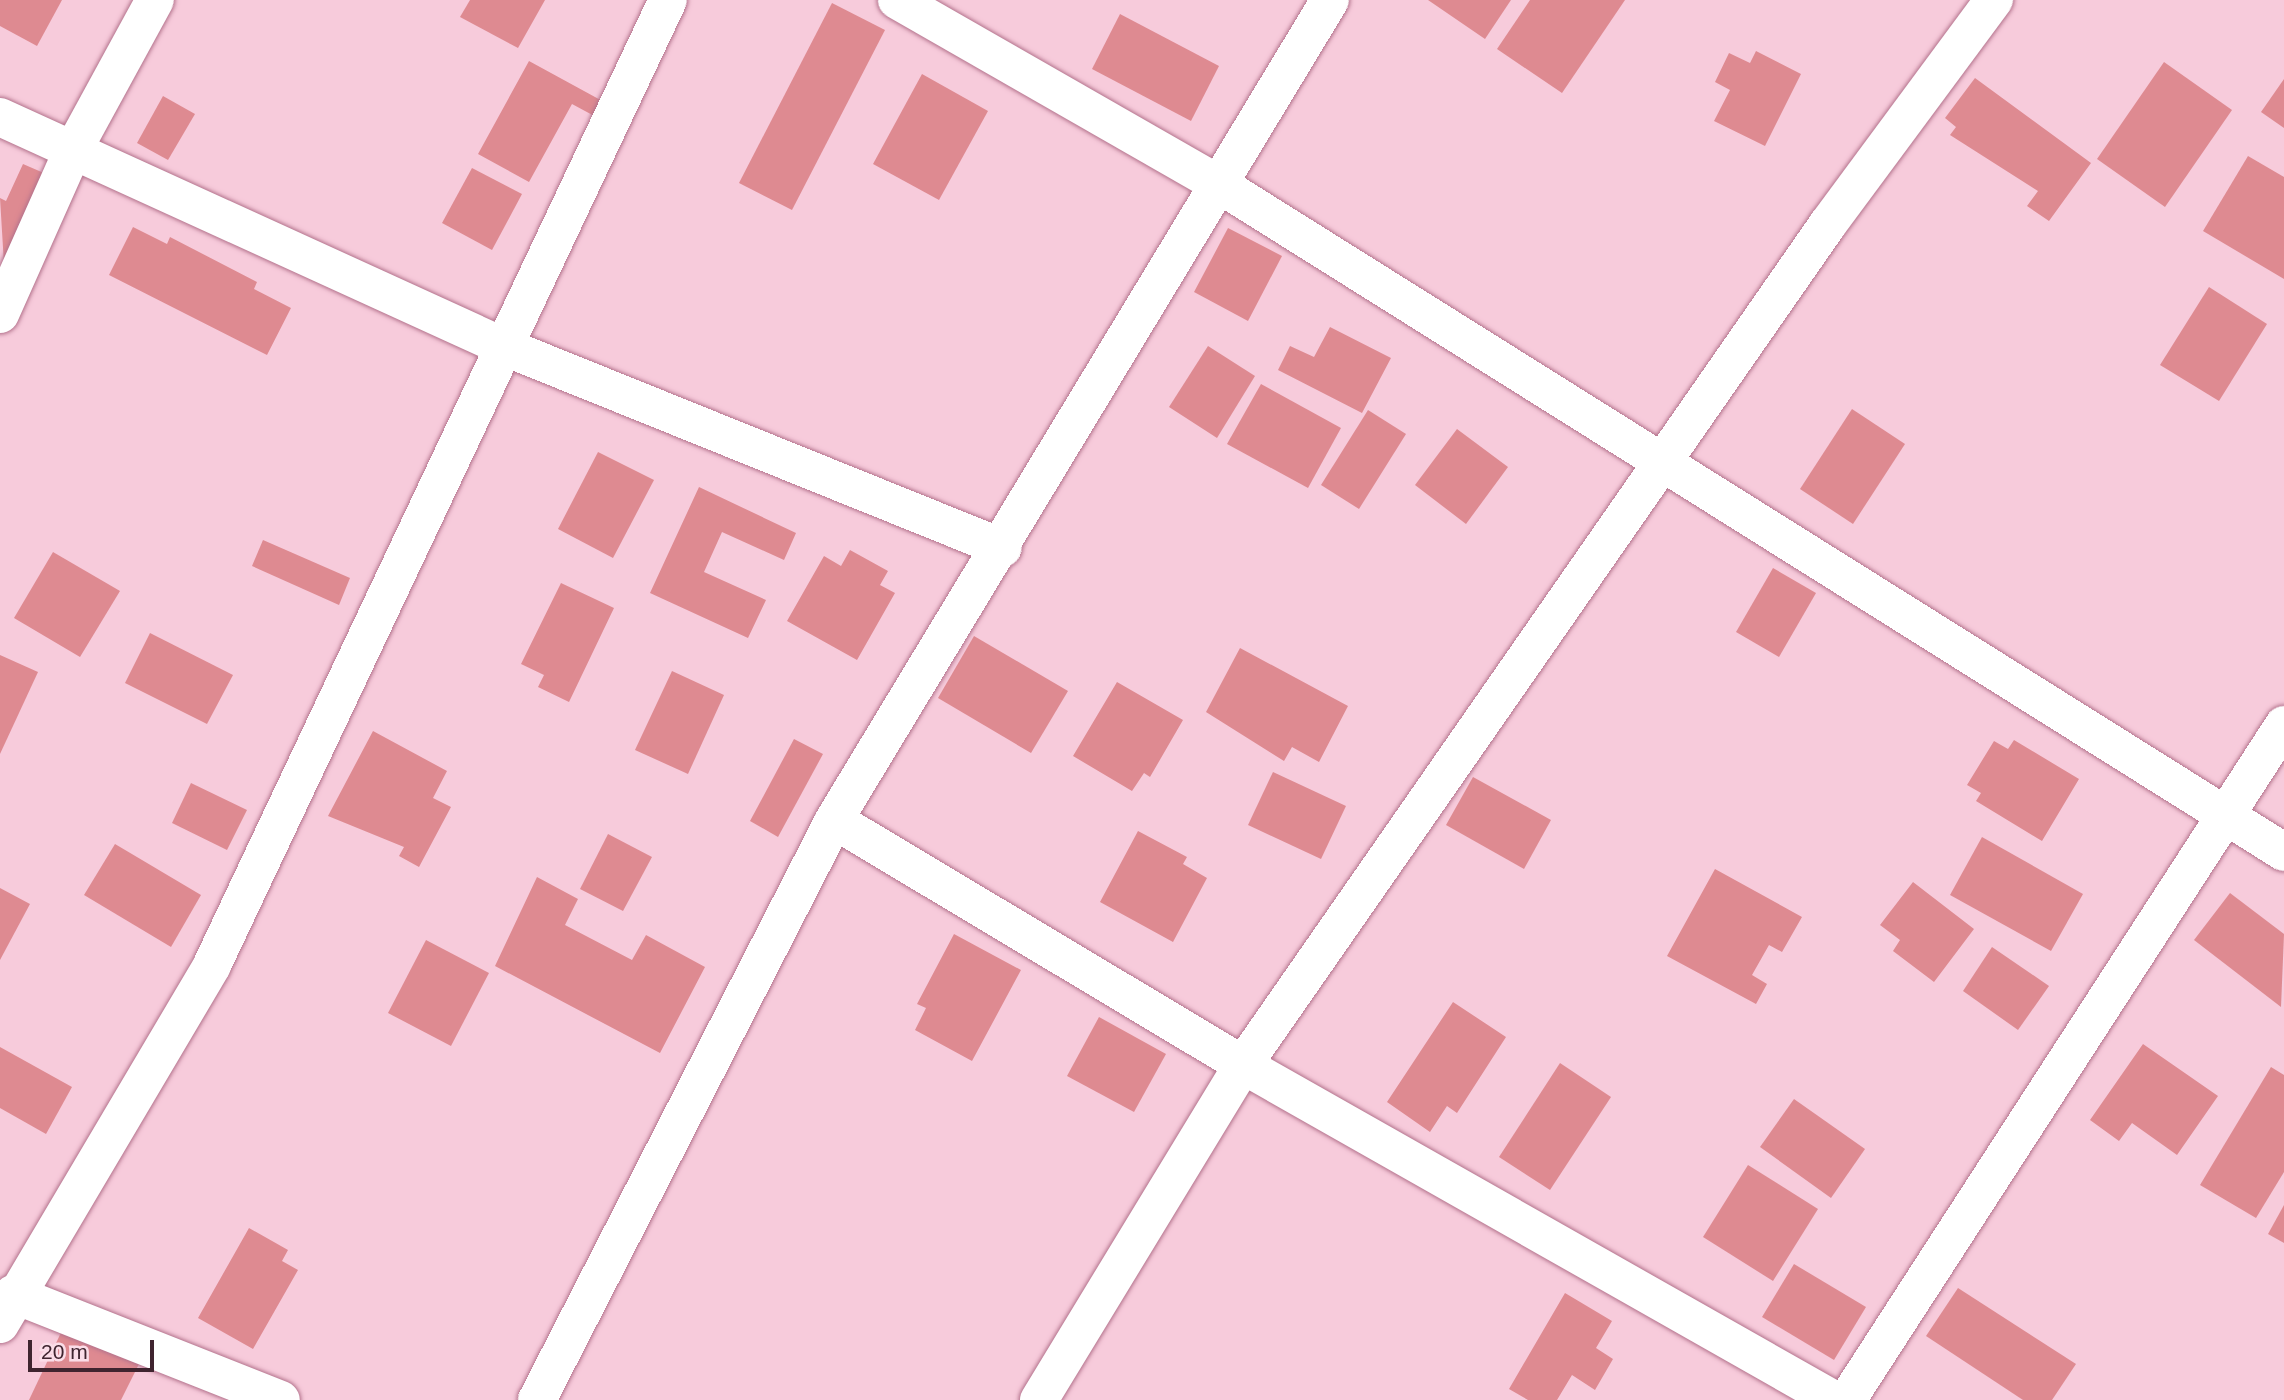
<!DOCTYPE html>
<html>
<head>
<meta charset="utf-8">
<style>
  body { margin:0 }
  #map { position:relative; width:2284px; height:1400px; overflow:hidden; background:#f7cbdb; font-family:Helvetica,sans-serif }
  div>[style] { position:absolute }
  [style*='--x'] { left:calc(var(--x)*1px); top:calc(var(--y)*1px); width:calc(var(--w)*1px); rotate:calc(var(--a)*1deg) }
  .building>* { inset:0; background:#de8a91 }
  .roads { filter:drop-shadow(0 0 2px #b3728c) drop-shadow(0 0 2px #b3728c) }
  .minor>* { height:38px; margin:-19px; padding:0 19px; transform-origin:19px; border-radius:19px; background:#fff }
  span { translate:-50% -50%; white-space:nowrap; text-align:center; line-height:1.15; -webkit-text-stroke:5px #fbdde8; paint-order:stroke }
  .scale { position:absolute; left:28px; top:1340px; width:126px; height:32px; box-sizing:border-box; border:4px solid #3f242f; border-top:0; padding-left:9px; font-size:21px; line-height:24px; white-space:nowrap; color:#3f242f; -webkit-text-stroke:5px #fbdde8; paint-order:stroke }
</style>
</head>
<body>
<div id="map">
  <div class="building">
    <div style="clip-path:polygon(0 0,62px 0,37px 46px,0 26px)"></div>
    <div style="clip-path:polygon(470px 0,545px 0,518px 48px,460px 17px)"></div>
    <div style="clip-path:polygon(1428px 0,1511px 0,1485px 39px)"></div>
    <div style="clip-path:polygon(1530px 0,1625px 0,1562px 93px,1497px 49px)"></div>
    <div style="clip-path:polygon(832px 3px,885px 30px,792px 210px,739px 183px)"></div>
    <div style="clip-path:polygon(1120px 14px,1219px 66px,1191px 121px,1092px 69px)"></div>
    <div style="clip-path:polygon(1756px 51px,1801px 74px,1765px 146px,1714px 121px,1730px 90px,1715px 82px,1729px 53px,1750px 63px)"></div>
    <div style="clip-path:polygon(529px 61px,606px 103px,598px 118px,572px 104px,529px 182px,478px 154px)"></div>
    <div style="clip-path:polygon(2164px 62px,2232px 110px,2165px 207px,2097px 159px)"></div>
    <div style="clip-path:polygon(922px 74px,988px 111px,939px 200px,873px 164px)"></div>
    <div style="clip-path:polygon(1975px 78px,2091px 163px,2049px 221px,2027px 206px,2038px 191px,1950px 135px,1956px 127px,1945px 118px)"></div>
    <div style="clip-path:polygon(2284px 79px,2284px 128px,2261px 112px)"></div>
    <div style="clip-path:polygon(163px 96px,195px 114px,168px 160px,137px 143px)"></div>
    <div style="clip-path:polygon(2248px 156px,2284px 177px,2284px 279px,2203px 231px)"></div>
    <div style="clip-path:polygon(23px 164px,53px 177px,4px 264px,0 198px,6px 201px)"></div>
    <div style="clip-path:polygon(472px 168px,522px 194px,492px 250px,442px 223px)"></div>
    <div style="clip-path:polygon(133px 227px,167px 244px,170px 237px,257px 282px,254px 289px,291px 308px,267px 355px,109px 275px)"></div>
    <div style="clip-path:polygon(1228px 228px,1282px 256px,1248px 321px,1194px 292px)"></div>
    <div style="clip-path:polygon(2209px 287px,2267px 324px,2219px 401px,2160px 365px)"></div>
    <div style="clip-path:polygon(1330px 327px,1391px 358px,1362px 413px,1278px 370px,1290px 346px,1314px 357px)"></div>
    <div style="clip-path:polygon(1208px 346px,1255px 376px,1217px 438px,1169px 407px)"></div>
    <div style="clip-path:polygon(1261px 384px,1341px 428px,1308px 488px,1227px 444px)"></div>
    <div style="clip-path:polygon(1852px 409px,1905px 444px,1853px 524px,1800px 489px)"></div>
    <div style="clip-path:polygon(1368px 410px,1406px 434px,1359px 509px,1321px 485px)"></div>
    <div style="clip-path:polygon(1457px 429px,1508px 467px,1466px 524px,1415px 485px)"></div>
    <div style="clip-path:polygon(598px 452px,654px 480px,613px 558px,558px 529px)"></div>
    <div style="clip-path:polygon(699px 487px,796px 533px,784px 560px,722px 532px,704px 572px,766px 600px,748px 638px,650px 593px)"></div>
    <div style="clip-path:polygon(263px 540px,350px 578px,339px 605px,252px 566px)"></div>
    <div style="clip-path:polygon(850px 550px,888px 571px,880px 585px,895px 593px,857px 660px,787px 621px,824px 556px,841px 566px)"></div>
    <div style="clip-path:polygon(53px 552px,120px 591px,80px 657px,14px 618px)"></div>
    <div style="clip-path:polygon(1773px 568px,1816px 593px,1779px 657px,1736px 632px)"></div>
    <div style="clip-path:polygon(561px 583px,614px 608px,569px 702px,538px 687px,544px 675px,521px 664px)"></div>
    <div style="clip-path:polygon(150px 633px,233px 675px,207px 724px,125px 683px)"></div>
    <div style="clip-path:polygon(974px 636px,1068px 691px,1031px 753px,938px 698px)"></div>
    <div style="clip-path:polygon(1240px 648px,1348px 706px,1319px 762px,1292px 747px,1284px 761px,1206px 712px)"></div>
    <div style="clip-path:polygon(0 655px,38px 672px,0 754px)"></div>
    <div style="clip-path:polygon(672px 671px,724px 695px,688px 774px,635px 750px)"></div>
    <div style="clip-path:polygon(1117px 682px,1183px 720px,1150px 777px,1144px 773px,1132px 791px,1073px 756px)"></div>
    <div style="clip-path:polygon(373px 731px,447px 771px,433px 798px,451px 807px,419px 867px,399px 856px,404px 847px,328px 816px)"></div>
    <div style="clip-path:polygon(794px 739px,823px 754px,778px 837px,750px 821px)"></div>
    <div style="clip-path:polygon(2014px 740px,2079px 779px,2042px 841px,1976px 801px,1981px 793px,1967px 785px,1994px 741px,2008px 749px)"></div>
    <div style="clip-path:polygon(1273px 772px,1346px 806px,1321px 859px,1248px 825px)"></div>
    <div style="clip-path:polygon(1473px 777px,1551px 820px,1524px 869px,1446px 825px)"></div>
    <div style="clip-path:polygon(191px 783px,247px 810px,227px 850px,172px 823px)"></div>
    <div style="clip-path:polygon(1138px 831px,1187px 857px,1183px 864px,1207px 878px,1173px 942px,1100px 902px)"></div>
    <div style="clip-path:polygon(608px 834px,652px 857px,623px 911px,580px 889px)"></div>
    <div style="clip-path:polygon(1982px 837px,2083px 894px,2051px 951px,1950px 895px)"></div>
    <div style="clip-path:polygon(115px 844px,201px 895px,171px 947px,84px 895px)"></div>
    <div style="clip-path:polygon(1715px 869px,1802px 917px,1782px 952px,1769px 945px,1752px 975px,1767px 984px,1756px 1004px,1667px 956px)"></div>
    <div style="clip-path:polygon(537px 877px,578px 899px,565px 925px,632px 960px,646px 935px,705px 967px,660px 1053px,495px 966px)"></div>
    <div style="clip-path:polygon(1913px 882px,1974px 929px,1934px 982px,1893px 951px,1900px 940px,1880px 925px)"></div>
    <div style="clip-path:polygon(0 888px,30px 904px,0 960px)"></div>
    <div style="clip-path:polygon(2230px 893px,2284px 934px,2281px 1007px,2194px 940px)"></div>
    <div style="clip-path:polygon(954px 934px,1021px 970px,972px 1061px,915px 1030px,926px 1008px,917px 1004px)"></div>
    <div style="clip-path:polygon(426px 940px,489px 973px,451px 1046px,388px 1013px)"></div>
    <div style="clip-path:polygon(1992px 947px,2049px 986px,2018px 1030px,1963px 991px)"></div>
    <div style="clip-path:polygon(1453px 1002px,1506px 1037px,1457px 1113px,1447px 1106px,1430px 1132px,1387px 1102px)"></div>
    <div style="clip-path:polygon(1099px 1017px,1166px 1054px,1134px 1112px,1067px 1076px)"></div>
    <div style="clip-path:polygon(2143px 1044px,2218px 1096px,2177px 1155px,2132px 1123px,2119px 1141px,2090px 1120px)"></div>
    <div style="clip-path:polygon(0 1047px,72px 1087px,46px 1134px,0 1108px)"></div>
    <div style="clip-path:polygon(1560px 1063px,1611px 1097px,1550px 1190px,1499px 1157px)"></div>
    <div style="clip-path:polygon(2271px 1067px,2284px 1075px,2284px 1172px,2256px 1218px,2200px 1185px)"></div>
    <div style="clip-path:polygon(1794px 1099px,1865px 1149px,1831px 1198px,1760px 1147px)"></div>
    <div style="clip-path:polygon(1748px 1165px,1818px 1209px,1773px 1281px,1703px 1237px)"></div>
    <div style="clip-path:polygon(2284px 1205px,2284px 1243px,2268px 1234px)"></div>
    <div style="clip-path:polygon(249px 1228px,288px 1250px,282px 1261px,298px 1270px,253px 1349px,198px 1318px)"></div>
    <div style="clip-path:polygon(1794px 1264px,1866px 1307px,1834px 1360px,1762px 1317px)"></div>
    <div style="clip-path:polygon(1958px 1288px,2076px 1364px,2052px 1400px,2023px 1400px,1926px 1336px)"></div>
    <div style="clip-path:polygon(1565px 1293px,1612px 1321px,1596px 1348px,1613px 1359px,1595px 1390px,1572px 1375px,1557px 1400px,1528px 1400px,1509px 1389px)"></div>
    <div style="clip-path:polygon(67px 1320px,143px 1356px,121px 1400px,29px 1400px)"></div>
  </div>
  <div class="roads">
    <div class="minor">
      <div style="--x:897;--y:0;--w:369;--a:29.8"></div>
      <div style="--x:1217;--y:183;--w:1259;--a:32.09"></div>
      <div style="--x:0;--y:117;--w:550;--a:24.51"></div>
      <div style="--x:500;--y:345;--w:542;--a:21.98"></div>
      <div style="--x:0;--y:314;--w:177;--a:-66"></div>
      <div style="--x:72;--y:152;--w:173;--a:-61.4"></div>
      <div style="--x:834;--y:820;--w:477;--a:30.9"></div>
      <div style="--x:1243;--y:1065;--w:679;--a:29.55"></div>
      <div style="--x:13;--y:1294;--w:288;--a:21.6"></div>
      <div style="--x:0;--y:1324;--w:417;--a:-59.4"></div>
      <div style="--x:212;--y:965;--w:1067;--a:-64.71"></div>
      <div style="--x:537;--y:1400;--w:652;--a:-62.88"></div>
      <div style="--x:834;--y:820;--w:958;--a:-58.83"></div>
      <div style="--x:1039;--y:1400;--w:392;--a:-58.7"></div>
      <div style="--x:1243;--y:1065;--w:1024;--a:-55.18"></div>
      <div style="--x:1828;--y:224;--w:279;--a:-53.5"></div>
      <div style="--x:1847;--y:1400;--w:804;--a:-57.08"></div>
    </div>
  </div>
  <div class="scale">20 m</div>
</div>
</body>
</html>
